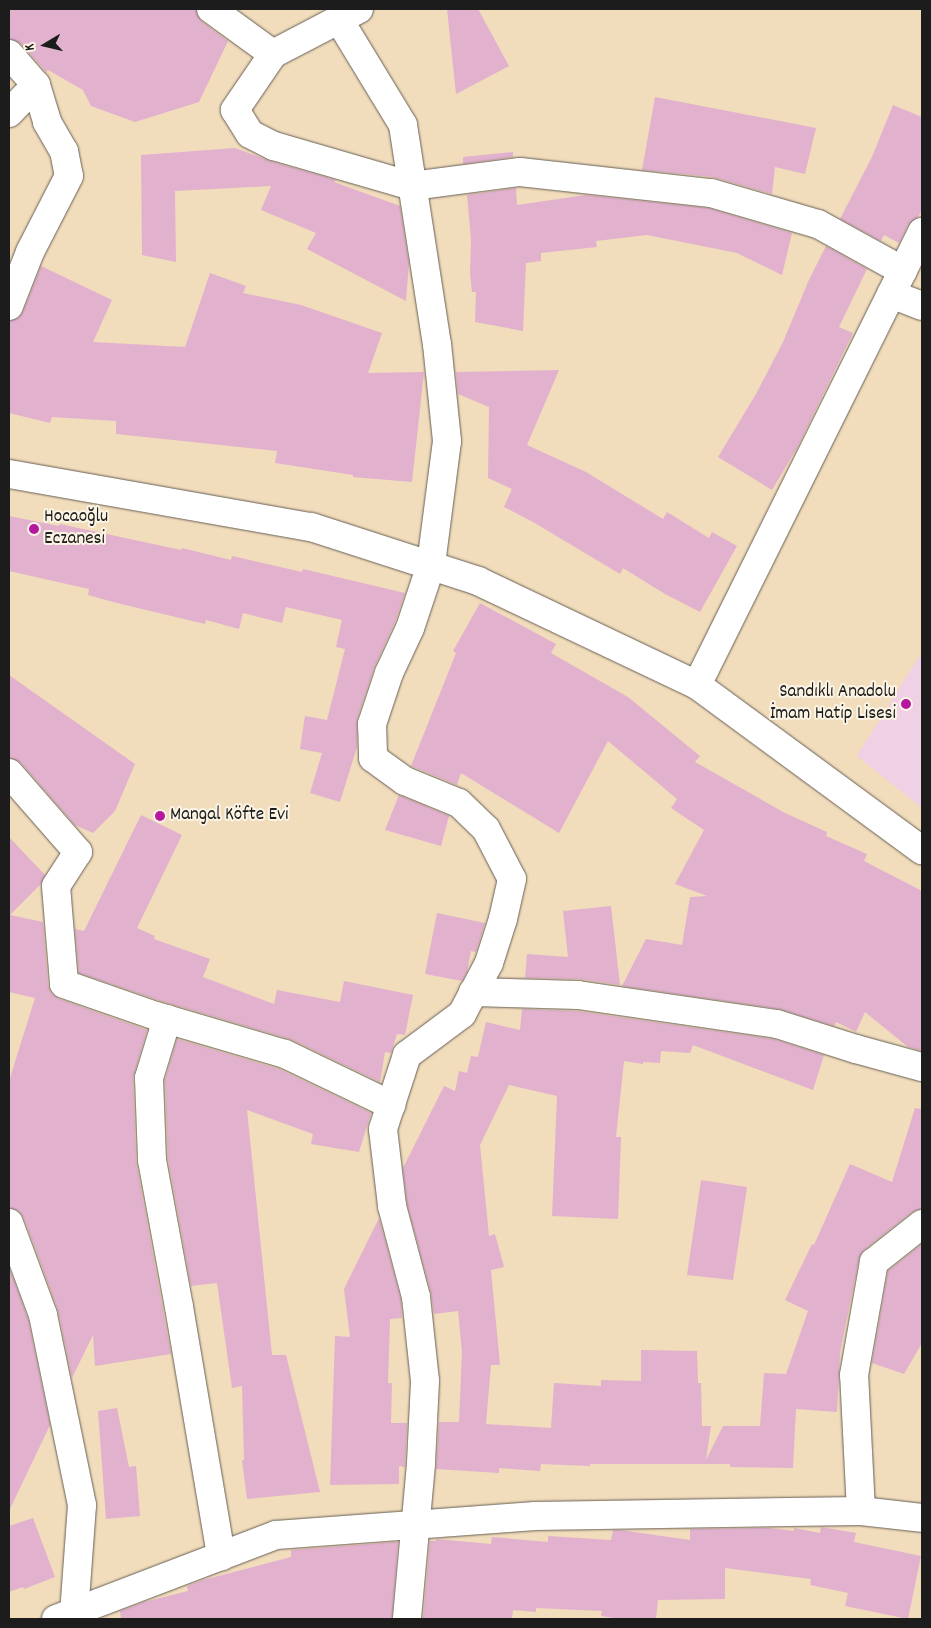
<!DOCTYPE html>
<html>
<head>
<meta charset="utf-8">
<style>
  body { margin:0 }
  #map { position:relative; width:931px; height:1628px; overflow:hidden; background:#f1dcbc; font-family:Dekko,sans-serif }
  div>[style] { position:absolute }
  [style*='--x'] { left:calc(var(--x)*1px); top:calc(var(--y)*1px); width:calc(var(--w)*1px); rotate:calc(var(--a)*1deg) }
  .built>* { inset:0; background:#f0d0e5 }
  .building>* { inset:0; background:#e2b1ce }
  .roads { filter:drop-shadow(0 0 1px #675f54) drop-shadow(0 0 1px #675f54) }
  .minor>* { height:28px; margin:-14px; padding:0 14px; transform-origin:14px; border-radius:14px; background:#fff }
  .dots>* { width:14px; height:14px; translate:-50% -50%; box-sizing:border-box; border:2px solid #fcf5e5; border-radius:50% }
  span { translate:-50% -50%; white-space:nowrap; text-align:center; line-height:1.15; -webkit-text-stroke:4px #fcf5e5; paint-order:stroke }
  .poi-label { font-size:19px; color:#1c1c1c }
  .left { translate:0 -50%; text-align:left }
  .right { translate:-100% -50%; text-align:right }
  .frame { position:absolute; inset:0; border:10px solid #1c1c1c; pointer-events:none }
  .north { position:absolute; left:20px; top:20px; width:50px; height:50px; -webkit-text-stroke:4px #fcf5e5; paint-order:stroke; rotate:261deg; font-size:14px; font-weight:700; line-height:20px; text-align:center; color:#1c1c1c }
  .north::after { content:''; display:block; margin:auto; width:18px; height:22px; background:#1c1c1c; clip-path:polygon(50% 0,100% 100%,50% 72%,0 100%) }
</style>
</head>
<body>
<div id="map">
  <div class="built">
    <div style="clip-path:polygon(922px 652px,922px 808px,857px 756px)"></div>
  </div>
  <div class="building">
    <div style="clip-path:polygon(9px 9px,196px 9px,201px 21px,228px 41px,199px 102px,135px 122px,91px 106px,83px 90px,48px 70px,46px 72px,21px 44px,9px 39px)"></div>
    <div style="clip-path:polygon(447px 9px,478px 9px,509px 66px,456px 94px)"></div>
    <div style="clip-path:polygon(655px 97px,816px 128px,805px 174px,775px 167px,772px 194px,713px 177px,642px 170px)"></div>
    <div style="clip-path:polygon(893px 105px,922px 117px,922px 210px,918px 217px,908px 225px,899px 243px,884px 235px,881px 241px,840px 219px,872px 157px)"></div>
    <div style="clip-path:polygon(235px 148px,270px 161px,336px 180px,334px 182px,400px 206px,409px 263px,406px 301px,307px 249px,316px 233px,261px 210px,271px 186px,175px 191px,176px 262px,142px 255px,141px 155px)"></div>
    <div style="clip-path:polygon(513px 152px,513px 157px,463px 164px,463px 157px)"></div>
    <div style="clip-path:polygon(516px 188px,517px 205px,586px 195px,708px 208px,792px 233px,782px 275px,737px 253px,647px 235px,596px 241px,597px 247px,541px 253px,541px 261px,526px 263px,523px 331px,475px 322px,476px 292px,472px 292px,470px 274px,471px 239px,467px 195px)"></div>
    <div style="clip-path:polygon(826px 246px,867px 269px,839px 327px,853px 333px,797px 448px,772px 490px,718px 457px,756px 394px,783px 342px,808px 282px)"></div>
    <div style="clip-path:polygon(41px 266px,112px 300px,93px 342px,185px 347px,210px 273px,246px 286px,243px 293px,301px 305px,382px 333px,368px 373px,424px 372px,412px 482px,353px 477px,353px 475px,275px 463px,277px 451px,116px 434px,116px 421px,52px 417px,50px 423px,9px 413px,9px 321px,18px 318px,23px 312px)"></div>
    <div style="clip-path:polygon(559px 370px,527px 445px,586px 472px,663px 519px,667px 512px,709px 538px,712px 532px,737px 546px,700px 612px,665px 594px,623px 568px,620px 574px,533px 522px,504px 507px,512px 489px,488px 478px,489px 407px,458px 394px,456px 372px)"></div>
    <div style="clip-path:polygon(9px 516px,59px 526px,60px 524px,181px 550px,182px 548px,231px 560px,232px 556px,302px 572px,303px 569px,405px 593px,395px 622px,374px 668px,357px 719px,357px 747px,340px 802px,310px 793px,322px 753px,300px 749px,305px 716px,327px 720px,345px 649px,336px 647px,342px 620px,286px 607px,282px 623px,243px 613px,239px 629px,206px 620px,205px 624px,117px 603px,88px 595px,89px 589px,9px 571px)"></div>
    <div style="clip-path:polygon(480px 603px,556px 644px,551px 653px,628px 697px,700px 756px,695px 762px,785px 813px,827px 832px,826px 836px,867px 854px,864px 861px,922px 891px,922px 1051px,908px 1047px,865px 1012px,856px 1032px,836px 1022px,834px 1026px,779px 1009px,622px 986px,646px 939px,682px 945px,690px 897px,707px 896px,675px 884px,704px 830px,671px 808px,677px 799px,608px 741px,559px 833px,461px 773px,457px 785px,411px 766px,456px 653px,453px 651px)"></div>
    <div style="clip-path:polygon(9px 675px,135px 764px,115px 811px,93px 833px,75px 825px,21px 763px,9px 758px)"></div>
    <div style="clip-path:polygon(399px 795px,449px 816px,441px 846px,385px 830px)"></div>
    <div style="clip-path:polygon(141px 815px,182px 835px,137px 928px,155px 936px,154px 939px,210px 959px,203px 977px,274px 1004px,277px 990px,340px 1002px,344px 981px,413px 995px,405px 1035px,397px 1034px,391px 1053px,385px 1052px,380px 1082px,290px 1039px,161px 1001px,79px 973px,75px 929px,84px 931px)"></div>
    <div style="clip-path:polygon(9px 837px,45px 875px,41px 884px,10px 915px,43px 922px,48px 985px,51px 993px,59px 999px,147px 1030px,133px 1078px,136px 1161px,171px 1354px,95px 1366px,93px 1335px,72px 1378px,58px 1310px,24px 1218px,19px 1211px,9px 1208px,9px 1081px,35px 998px,9px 992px)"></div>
    <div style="clip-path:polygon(611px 906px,620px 985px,579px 979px,525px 978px,527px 954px,568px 957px,563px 911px)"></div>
    <div style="clip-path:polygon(437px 913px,485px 923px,476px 952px,471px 951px,467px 972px,462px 981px,425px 974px)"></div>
    <div style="clip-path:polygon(522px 1009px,577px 1011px,773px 1039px,824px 1055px,813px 1090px,693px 1045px,690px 1053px,661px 1051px,660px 1063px,643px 1062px,643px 1064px,624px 1061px,616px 1137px,621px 1137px,618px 1219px,552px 1216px,557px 1096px,509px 1085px,480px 1145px,489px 1236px,495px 1234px,504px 1267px,491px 1270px,500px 1365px,491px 1365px,486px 1424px,551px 1428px,554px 1383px,601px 1386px,601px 1380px,641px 1381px,641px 1350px,697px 1351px,698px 1383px,701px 1383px,702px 1426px,711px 1426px,706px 1460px,723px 1426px,760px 1426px,764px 1373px,786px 1374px,808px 1311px,785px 1300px,812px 1244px,814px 1245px,850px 1164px,892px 1182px,915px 1108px,922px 1109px,922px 1209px,912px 1212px,864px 1250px,859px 1259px,840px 1353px,837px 1412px,796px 1409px,793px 1468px,730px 1467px,730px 1464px,590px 1464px,590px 1466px,541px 1464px,540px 1471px,499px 1468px,499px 1473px,436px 1469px,439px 1422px,459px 1422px,462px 1352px,458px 1311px,434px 1314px,431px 1293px,407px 1203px,403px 1168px,444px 1086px,455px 1091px,459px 1071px,467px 1073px,471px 1056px,478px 1057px,486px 1022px,520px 1030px)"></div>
    <div style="clip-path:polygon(177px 1039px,279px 1069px,371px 1113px,359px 1152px,311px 1144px,313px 1134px,247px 1110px,272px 1355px,286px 1355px,320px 1492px,247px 1499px,242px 1460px,244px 1460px,242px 1386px,232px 1388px,217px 1283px,191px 1286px,168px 1158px,165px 1080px)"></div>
    <div style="clip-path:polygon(701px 1180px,747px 1187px,733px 1280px,687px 1275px)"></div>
    <div style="clip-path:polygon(379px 1218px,401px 1300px,402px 1318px,390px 1319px,388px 1383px,392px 1383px,391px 1423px,407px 1423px,405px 1467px,399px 1466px,399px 1484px,330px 1485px,335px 1336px,350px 1337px,344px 1289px)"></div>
    <div style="clip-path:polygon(922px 1244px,922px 1343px,904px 1374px,872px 1363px,888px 1271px)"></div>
    <div style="clip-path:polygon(9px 1267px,28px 1319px,50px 1425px,9px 1511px)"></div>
    <div style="clip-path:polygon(117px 1408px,129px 1467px,136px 1466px,140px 1516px,106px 1519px,98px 1411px)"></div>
    <div style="clip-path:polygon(33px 1518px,55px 1577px,24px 1589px,23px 1587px,9px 1592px,9px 1526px)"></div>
    <div style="clip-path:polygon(821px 1527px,856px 1533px,854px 1542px,921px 1556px,908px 1619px,845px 1606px,848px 1593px,810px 1585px,811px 1579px,725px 1568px,725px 1599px,658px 1600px,656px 1619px,620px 1619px,601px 1616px,602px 1611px,536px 1608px,536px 1612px,513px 1610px,512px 1619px,423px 1619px,430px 1541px,436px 1541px,436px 1539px,491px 1544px,492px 1537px,548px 1542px,548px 1536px,611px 1540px,613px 1530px,620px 1530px,690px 1540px,690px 1529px,769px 1528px,794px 1531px,794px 1528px,820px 1533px)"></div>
    <div style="clip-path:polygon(396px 1542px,398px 1542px,392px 1619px,121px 1619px,120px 1611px,144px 1602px,188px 1591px,187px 1586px,203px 1580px,291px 1557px,291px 1550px)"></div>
  </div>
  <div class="roads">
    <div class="minor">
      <div style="--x:211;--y:9;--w:77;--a:36"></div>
      <div style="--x:359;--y:9;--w:97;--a:152.4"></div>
      <div style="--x:273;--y:54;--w:68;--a:124.2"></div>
      <div style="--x:235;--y:110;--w:28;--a:58"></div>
      <div style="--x:250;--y:134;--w:27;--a:27"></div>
      <div style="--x:274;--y:146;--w:144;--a:16.2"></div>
      <div style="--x:412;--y:186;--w:109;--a:-7.4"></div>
      <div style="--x:520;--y:172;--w:192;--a:6.3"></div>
      <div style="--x:711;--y:193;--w:111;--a:16.2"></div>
      <div style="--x:818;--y:224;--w:97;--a:28.9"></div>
      <div style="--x:338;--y:18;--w:125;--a:58.7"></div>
      <div style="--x:403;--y:125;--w:222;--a:81.2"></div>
      <div style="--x:437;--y:344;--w:98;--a:84.1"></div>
      <div style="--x:447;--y:441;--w:125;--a:97.4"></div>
      <div style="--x:431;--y:565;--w:66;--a:108.4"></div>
      <div style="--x:410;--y:628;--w:50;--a:115"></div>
      <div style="--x:389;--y:673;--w:54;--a:108.4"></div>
      <div style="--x:372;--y:724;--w:34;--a:88"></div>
      <div style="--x:373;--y:758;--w:39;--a:36"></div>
      <div style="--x:405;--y:781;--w:58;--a:22.2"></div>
      <div style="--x:459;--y:803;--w:37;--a:44"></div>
      <div style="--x:486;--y:829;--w:56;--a:62.5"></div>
      <div style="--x:512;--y:879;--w:41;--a:102.7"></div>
      <div style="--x:503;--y:919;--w:46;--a:107.7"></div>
      <div style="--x:489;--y:963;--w:58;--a:117.9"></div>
      <div style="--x:462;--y:1014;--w:69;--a:143.3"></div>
      <div style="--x:407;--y:1055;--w:78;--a:108"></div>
      <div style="--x:383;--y:1129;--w:78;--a:83.3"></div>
      <div style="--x:392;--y:1206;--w:94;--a:75.2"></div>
      <div style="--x:416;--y:1297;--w:84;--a:83.9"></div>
      <div style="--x:425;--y:1381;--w:83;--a:92.8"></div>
      <div style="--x:421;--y:1464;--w:156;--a:95.2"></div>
      <div style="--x:9;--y:54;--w:41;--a:48.9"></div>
      <div style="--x:36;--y:85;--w:39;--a:73"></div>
      <div style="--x:47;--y:122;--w:34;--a:60"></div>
      <div style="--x:64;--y:151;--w:25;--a:79"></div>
      <div style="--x:69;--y:176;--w:85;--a:117.2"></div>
      <div style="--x:30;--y:252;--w:58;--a:111.3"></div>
      <div style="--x:9;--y:113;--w:39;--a:-46"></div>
      <div style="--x:891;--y:294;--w:33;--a:21"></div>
      <div style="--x:9;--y:474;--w:307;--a:10"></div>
      <div style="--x:311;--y:527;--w:176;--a:17.9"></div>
      <div style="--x:478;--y:581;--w:242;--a:25.4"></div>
      <div style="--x:697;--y:685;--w:279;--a:36.3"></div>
      <div style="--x:697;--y:685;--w:506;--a:-63.59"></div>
      <div style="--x:9;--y:773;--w:105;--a:48.9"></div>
      <div style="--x:78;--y:852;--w:40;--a:122.9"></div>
      <div style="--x:56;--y:886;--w:98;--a:85.3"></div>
      <div style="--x:64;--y:984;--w:97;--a:19.2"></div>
      <div style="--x:156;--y:1016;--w:134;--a:16.4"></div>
      <div style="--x:285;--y:1054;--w:118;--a:25.7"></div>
      <div style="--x:473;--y:992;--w:105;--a:1.6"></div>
      <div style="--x:578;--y:995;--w:201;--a:8.3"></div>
      <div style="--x:777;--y:1024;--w:83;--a:17.6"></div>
      <div style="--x:856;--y:1049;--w:68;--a:15.3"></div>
      <div style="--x:167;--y:1019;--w:62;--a:107"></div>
      <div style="--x:149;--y:1078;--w:82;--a:87.9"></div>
      <div style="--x:152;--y:1160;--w:149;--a:79.6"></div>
      <div style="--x:179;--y:1307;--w:253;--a:80.4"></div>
      <div style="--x:9;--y:1223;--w:98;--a:69.7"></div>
      <div style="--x:43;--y:1315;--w:194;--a:78.4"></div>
      <div style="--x:82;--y:1505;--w:108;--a:94.2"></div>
      <div style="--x:74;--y:1613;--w:6;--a:72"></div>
      <div style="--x:861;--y:1511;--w:136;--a:-92.9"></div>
      <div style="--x:854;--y:1375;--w:115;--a:-80"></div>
      <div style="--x:874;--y:1262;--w:61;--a:-38.4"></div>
      <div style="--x:56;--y:1619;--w:235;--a:-20.9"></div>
      <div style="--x:276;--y:1535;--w:260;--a:-4.2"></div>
      <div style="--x:535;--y:1516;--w:326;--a:-0.9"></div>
      <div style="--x:861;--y:1511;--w:61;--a:6.5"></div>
    </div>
  </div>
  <div class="dots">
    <div style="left:34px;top:529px;background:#b5179e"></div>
    <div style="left:906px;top:704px;background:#b5179e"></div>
    <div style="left:160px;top:816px;background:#b5179e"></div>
  </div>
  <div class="poi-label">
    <span class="left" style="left:44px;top:529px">Hocaoğlu<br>Eczanesi</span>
    <span class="right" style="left:896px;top:704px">Sandıklı Anadolu<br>İmam Hatip Lisesi</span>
    <span class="left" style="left:170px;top:816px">Mangal Köfte Evi</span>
  </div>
  <div class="frame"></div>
  <div class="north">K</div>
</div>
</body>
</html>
